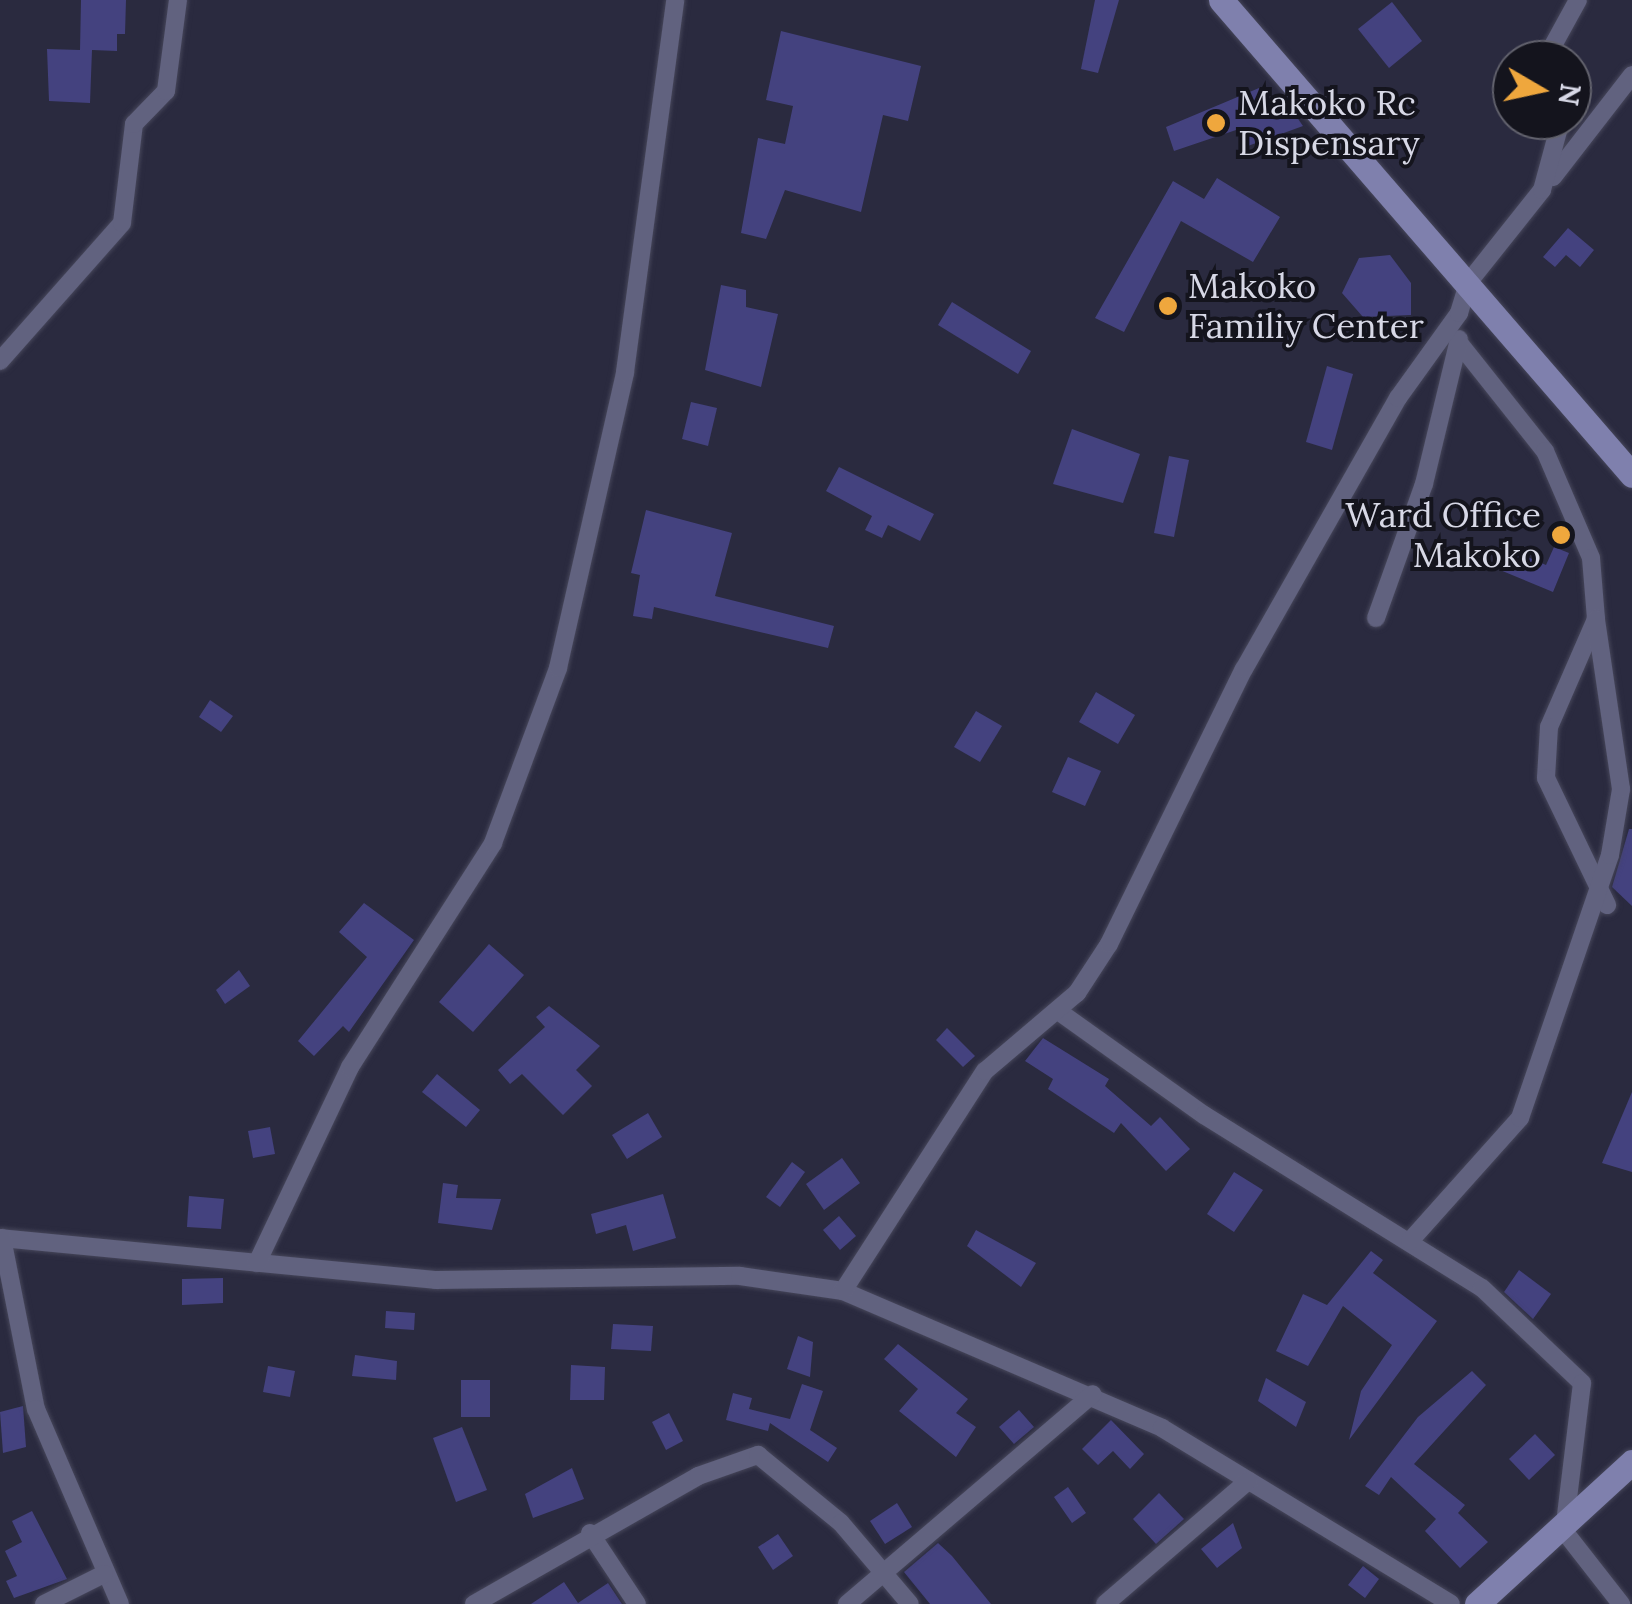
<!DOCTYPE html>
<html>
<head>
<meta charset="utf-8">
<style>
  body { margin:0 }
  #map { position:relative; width:1632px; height:1604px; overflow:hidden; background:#2a2a3f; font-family:Lora,serif }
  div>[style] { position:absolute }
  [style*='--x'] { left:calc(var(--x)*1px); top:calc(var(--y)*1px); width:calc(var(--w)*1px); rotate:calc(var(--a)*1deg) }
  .building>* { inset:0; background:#44427f }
  .roads { filter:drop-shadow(0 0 2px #46465a) drop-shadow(0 0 2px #46465a) }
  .street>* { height:18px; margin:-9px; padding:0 9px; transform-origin:9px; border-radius:9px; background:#61627f }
  .secondary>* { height:25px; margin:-12.5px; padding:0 12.5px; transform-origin:12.5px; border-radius:12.5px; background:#7f80ad }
  .dots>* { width:28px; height:28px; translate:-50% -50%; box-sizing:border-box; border:5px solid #14141d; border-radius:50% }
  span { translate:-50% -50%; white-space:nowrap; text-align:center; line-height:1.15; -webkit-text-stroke:8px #14141d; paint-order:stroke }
  .poi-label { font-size:35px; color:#d7d8e6 }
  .left { translate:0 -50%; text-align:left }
  .right { translate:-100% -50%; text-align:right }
  .north { position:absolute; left:1492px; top:40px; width:100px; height:100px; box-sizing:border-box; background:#14141d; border:2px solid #62626d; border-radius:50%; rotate:99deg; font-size:28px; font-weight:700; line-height:40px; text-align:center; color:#d7d8e6 }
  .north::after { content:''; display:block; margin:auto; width:35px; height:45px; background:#efa73d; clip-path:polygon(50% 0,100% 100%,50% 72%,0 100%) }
</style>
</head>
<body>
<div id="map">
  <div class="building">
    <div style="clip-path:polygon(81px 0,126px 0,125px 34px,117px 34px,117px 51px,92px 50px,90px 103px,49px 101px,47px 49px,80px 50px)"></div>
    <div style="clip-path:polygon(1095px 0,1119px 0,1098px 73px,1081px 69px)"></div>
    <div style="clip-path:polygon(1392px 2px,1422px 41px,1389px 68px,1358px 29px)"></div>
    <div style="clip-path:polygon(781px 31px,921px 66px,908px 121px,883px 115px,861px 212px,785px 190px,766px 239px,741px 233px,758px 138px,785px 144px,793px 106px,766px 100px)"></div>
    <div style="clip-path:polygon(1259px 88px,1264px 100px,1281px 94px,1303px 126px,1245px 147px,1239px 129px,1174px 151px,1166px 127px)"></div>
    <div style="clip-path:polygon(1217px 178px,1280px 217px,1253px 262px,1181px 221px,1124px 332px,1095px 318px,1173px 181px,1204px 199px)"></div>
    <div style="clip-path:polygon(1568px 228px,1594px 250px,1580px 267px,1566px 255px,1555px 267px,1543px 257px)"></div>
    <div style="clip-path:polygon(1390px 255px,1411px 283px,1411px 315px,1363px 317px,1342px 293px,1359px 258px)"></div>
    <div style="clip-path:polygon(721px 285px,746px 290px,746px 307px,778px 314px,761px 387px,705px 370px)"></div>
    <div style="clip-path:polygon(952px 302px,1031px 351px,1018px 374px,938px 325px)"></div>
    <div style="clip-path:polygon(1327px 366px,1353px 374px,1332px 450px,1306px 442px)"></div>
    <div style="clip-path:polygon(691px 402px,717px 408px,708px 446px,682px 439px)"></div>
    <div style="clip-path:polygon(1072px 429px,1140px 454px,1123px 503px,1053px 484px)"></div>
    <div style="clip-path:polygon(1169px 456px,1189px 460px,1174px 537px,1154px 533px)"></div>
    <div style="clip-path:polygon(839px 467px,934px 514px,920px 541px,888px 525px,882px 538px,865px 530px,872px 516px,826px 491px)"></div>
    <div style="clip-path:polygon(646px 510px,732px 533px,715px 596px,834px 626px,828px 648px,654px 607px,652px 619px,633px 616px,640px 575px,631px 573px)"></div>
    <div style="clip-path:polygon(1554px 547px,1569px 553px,1553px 592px,1500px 570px,1509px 549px,1546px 565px)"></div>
    <div style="clip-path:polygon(1096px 692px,1135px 715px,1118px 744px,1079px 722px)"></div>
    <div style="clip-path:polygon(210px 700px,233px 716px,221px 732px,199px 717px)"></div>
    <div style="clip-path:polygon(976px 711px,1002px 726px,980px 762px,954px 747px)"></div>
    <div style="clip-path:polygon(1068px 757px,1101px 771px,1085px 806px,1052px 792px)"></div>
    <div style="clip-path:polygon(1629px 829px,1632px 829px,1632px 906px,1612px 887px)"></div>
    <div style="clip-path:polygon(364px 903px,414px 940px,349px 1032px,343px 1026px,314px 1056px,298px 1041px,367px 957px,339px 932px)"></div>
    <div style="clip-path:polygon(489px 944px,524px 975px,473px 1032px,439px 1002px)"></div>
    <div style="clip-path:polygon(239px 970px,250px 986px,225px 1004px,216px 990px)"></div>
    <div style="clip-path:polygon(549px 1006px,600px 1046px,576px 1070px,592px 1086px,563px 1115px,522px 1074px,510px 1084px,498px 1070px,545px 1027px,536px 1017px)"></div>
    <div style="clip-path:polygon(947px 1028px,975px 1056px,963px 1067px,936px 1040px)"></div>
    <div style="clip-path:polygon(1043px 1038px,1109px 1079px,1105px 1086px,1151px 1126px,1160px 1117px,1190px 1149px,1166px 1171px,1121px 1123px,1114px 1133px,1048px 1089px,1053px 1079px,1025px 1061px)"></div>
    <div style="clip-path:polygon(437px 1074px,480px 1110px,466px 1127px,422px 1092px)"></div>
    <div style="clip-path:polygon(1632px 1092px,1632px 1172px,1602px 1163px)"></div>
    <div style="clip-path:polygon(648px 1113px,662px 1137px,627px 1159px,612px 1135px)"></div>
    <div style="clip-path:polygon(270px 1127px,275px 1154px,253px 1158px,248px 1131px)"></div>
    <div style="clip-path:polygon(842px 1158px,860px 1183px,824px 1210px,806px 1184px)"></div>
    <div style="clip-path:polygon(792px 1162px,805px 1172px,780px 1207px,766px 1197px)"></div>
    <div style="clip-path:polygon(1234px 1172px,1263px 1190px,1234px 1232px,1207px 1214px)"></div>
    <div style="clip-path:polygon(443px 1183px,458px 1185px,456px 1198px,501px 1199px,492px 1230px,438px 1223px)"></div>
    <div style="clip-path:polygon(663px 1194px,676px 1238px,633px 1251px,626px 1225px,596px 1234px,591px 1214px)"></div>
    <div style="clip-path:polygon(189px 1196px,224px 1199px,221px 1229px,187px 1227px)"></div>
    <div style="clip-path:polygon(839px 1216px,856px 1236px,840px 1250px,823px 1230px)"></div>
    <div style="clip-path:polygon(976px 1230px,1036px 1263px,1021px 1287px,967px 1246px)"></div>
    <div style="clip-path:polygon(1371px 1251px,1383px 1260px,1373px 1273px,1437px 1321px,1349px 1440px,1361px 1391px,1392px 1345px,1343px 1306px,1308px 1366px,1276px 1351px,1303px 1294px,1327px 1305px)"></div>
    <div style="clip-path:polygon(1519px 1270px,1551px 1294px,1533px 1319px,1504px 1292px)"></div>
    <div style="clip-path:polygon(223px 1278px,223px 1303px,182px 1305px,182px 1279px)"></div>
    <div style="clip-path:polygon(386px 1311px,415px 1313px,414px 1330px,385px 1328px)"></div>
    <div style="clip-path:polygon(613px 1324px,653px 1326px,651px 1351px,611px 1349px)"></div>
    <div style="clip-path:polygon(798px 1336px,813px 1342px,810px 1377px,787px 1369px)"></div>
    <div style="clip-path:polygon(898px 1344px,968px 1399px,956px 1413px,976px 1427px,956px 1457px,899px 1411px,918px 1389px,884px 1359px)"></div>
    <div style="clip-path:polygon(355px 1355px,397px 1361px,396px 1380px,352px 1376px)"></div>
    <div style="clip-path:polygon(571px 1365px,605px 1367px,604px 1400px,570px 1400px)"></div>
    <div style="clip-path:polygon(268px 1366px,295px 1371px,290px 1397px,263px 1392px)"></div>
    <div style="clip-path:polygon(1472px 1371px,1486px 1385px,1414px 1464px,1465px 1505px,1458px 1513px,1488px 1542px,1460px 1568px,1425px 1531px,1436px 1519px,1391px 1477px,1379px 1495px,1365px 1486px,1418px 1417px)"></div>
    <div style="clip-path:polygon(1266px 1378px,1306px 1402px,1296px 1427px,1258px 1401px)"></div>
    <div style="clip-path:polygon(461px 1380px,490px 1380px,490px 1417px,461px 1417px)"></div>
    <div style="clip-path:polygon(802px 1384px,823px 1391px,810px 1430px,837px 1448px,828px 1462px,770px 1423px,768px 1431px,726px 1420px,733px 1393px,752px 1398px,749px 1409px,790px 1419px)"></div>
    <div style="clip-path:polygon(23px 1406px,26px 1447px,3px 1453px,0 1412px)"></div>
    <div style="clip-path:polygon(1019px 1410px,1034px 1427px,1014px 1444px,999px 1427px)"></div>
    <div style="clip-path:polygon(669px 1413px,683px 1441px,666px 1450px,652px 1422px)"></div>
    <div style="clip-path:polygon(1111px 1420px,1144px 1454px,1130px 1469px,1113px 1451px,1098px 1465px,1082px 1449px)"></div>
    <div style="clip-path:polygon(462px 1427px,487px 1490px,456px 1502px,433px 1438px)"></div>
    <div style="clip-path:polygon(1535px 1434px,1555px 1455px,1529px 1480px,1509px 1459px)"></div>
    <div style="clip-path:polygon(572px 1468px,584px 1499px,533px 1518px,525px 1494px)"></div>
    <div style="clip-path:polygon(1068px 1487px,1086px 1513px,1072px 1523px,1054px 1497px)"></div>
    <div style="clip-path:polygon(1159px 1493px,1184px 1519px,1156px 1544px,1133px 1519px)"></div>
    <div style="clip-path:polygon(897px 1503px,912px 1527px,885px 1544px,870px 1521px)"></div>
    <div style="clip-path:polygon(32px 1511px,67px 1579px,14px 1598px,6px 1581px,17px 1576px,5px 1551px,22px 1542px,12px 1521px)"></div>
    <div style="clip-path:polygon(1233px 1523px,1242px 1548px,1217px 1568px,1201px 1549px)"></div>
    <div style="clip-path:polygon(778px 1534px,793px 1556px,773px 1570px,758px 1547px)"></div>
    <div style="clip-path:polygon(938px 1543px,952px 1556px,991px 1604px,930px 1604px,904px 1572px)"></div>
    <div style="clip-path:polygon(1363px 1566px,1379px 1579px,1365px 1598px,1348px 1585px)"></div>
    <div style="clip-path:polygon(564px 1582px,578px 1603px,608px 1583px,622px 1604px,531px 1604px)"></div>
  </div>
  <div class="roads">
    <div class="street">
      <div style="--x:1545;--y:60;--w:68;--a:-61.2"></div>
      <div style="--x:1553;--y:177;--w:129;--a:-52.2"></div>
      <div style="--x:1459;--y:343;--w:138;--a:51.5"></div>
      <div style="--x:1545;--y:451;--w:116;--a:66.7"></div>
      <div style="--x:1591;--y:558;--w:61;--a:85.3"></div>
      <div style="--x:1596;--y:619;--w:118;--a:113.5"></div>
      <div style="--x:1549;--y:727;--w:51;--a:93.4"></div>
      <div style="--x:1546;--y:778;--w:141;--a:64.3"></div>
      <div style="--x:0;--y:361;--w:184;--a:-48.5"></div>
      <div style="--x:122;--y:223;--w:100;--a:-83.1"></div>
      <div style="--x:134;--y:124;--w:46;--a:-45.9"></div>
      <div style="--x:166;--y:91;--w:92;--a:-82.5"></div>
      <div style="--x:1376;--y:618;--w:142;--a:-70.3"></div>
      <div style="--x:1424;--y:484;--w:149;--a:-76.4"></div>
      <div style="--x:1058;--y:1011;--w:179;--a:35.5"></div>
      <div style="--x:1204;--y:1115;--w:327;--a:31.9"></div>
      <div style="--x:1482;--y:1288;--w:138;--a:43.5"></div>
      <div style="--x:1582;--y:1383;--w:149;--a:96.9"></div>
      <div style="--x:1564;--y:1531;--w:93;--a:52"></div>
      <div style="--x:0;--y:1238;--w:438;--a:5.5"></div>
      <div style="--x:436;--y:1280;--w:304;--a:-0.8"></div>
      <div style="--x:740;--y:1276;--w:104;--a:8.3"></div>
      <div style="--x:843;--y:1291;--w:347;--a:23.2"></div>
      <div style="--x:1162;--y:1428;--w:338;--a:31.3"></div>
      <div style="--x:2;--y:1238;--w:174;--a:78.8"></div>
      <div style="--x:36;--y:1409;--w:212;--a:66.7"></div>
      <div style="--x:1410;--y:1241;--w:165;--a:-48.2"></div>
      <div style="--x:1520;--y:1118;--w:278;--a:-71.1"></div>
      <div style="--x:1610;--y:855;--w:67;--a:-80.5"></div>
      <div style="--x:1621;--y:789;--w:172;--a:-98.4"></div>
      <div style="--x:257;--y:1263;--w:217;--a:-64.6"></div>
      <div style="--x:350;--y:1067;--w:266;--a:-57.4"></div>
      <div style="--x:493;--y:843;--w:187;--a:-69.6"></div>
      <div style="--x:558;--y:668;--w:303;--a:-77.2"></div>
      <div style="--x:625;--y:372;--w:375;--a:-82.3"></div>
      <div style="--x:843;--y:1291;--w:262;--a:-57.2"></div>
      <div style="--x:985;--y:1071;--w:121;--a:-40.3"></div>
      <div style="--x:1077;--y:993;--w:59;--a:-56.9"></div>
      <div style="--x:1109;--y:944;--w:306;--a:-63.9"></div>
      <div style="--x:1244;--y:669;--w:312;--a:-60.4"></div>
      <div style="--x:1398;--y:398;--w:105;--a:-54.3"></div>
      <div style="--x:1459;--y:313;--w:31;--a:-73"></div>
      <div style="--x:1468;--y:283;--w:119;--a:-51.5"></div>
      <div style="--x:1542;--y:190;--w:73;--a:-74.8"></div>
      <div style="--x:590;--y:1533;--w:85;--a:56.5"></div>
      <div style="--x:44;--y:1604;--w:67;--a:-26.6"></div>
      <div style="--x:474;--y:1604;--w:258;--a:-29.7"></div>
      <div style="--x:698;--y:1476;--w:64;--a:-19.3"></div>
      <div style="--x:758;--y:1455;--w:107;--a:39.3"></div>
      <div style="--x:841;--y:1523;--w:106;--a:49.6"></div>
      <div style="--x:847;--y:1604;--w:323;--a:-40.5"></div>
      <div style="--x:1105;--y:1604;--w:189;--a:-40.7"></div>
    </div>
    <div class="secondary">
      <div style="--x:1221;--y:0;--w:628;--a:49.13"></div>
      <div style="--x:1477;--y:1604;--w:210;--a:-42.5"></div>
    </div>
  </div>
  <div class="dots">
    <div style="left:1216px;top:123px;background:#efa73d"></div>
    <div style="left:1168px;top:306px;background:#efa73d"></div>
    <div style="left:1561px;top:535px;background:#efa73d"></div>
  </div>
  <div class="poi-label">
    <span class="left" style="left:1238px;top:123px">Makoko Rc<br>Dispensary</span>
    <span class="left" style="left:1188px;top:306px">Makoko<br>Familiy Center</span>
    <span class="right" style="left:1541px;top:535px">Ward Office<br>Makoko</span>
  </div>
  <div class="north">N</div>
</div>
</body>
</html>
